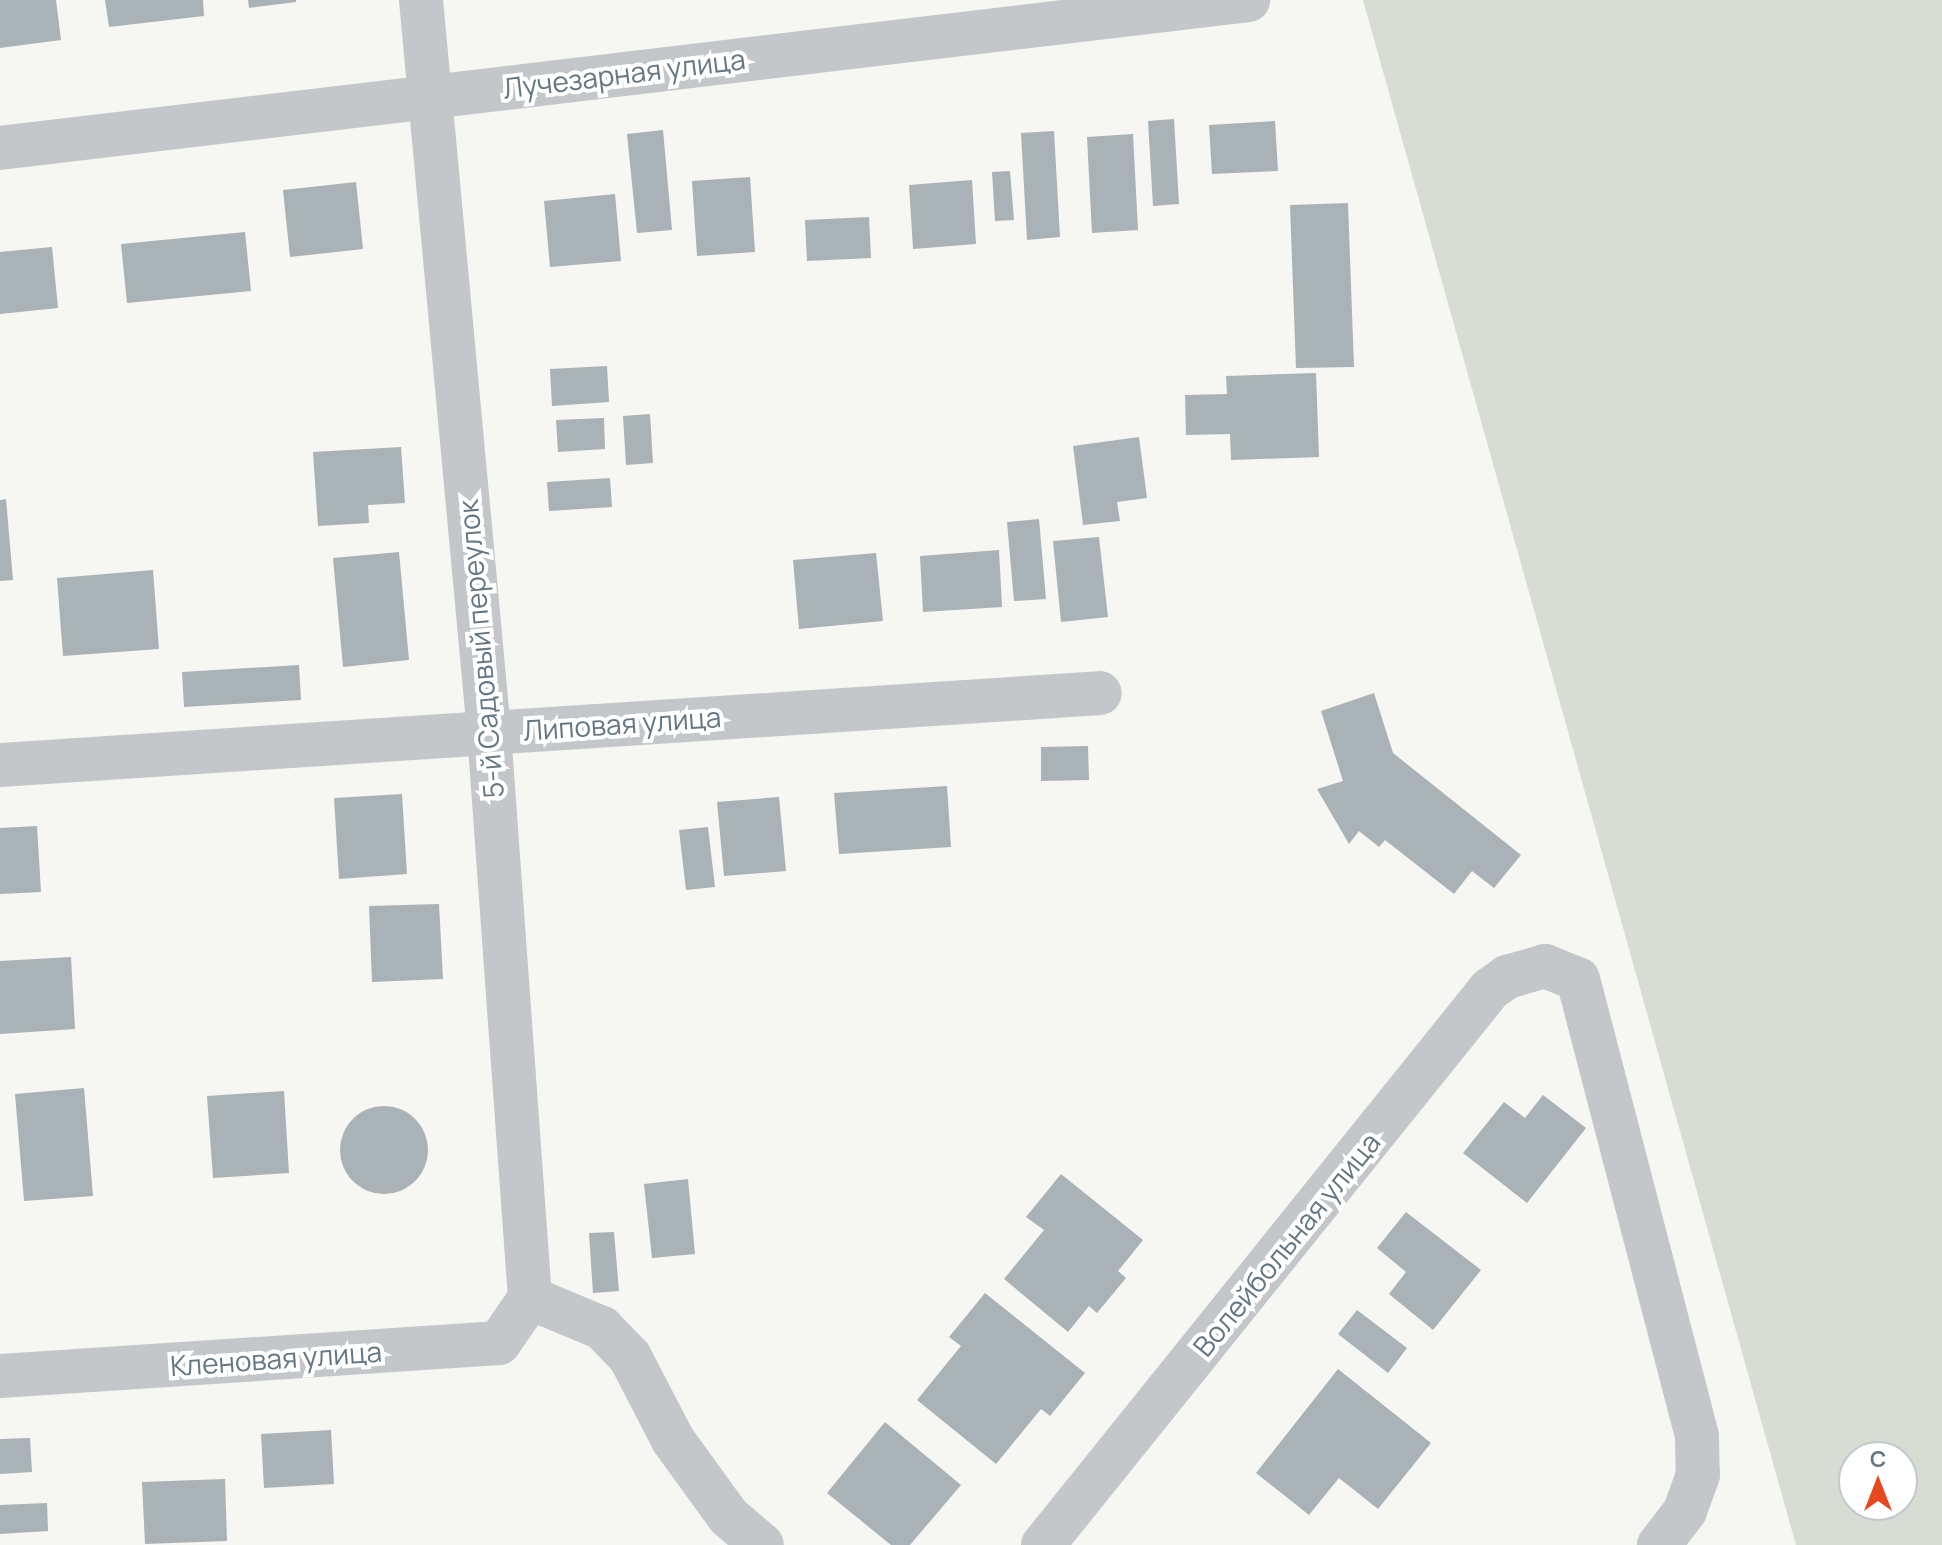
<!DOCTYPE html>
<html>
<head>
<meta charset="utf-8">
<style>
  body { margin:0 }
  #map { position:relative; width:1942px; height:1545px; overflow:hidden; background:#f6f6f2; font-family:Manrope,sans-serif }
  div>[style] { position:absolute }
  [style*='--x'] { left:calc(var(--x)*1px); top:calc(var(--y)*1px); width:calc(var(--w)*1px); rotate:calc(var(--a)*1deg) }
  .green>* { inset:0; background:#d7ddd3 }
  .building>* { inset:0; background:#a9b2b7 }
  .round { border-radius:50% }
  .minor>* { height:44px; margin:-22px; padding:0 22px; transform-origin:22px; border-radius:22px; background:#c3c7ca }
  span { translate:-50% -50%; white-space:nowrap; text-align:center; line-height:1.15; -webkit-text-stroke:8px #fff; paint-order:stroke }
  .street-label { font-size:28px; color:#647784 }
  .north { position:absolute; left:1838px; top:1441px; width:80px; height:80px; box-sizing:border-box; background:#fff; border:2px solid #c1c9ce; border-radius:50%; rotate:0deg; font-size:22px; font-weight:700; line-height:32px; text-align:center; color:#647784 }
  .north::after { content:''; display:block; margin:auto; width:28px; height:36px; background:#e84820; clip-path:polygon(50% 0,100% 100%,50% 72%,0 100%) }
</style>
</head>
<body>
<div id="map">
  <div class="green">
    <div style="clip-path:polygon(evenodd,1363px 0,1942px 0,1942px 1545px,1796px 1545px,1363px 0,1854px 1457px,1902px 1457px,1902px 1505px,1854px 1505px,1854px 1457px)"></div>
  </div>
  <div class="building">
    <div style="clip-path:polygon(0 0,56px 0,61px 40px,0 48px)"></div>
    <div style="clip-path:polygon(105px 0,203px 0,204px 16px,109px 27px)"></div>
    <div style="clip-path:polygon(248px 0,296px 0,296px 2px,249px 8px)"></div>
    <div style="clip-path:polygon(1174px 119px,1179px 204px,1153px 206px,1148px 121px)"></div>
    <div style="clip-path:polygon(1275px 121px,1278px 171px,1212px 174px,1209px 125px)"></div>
    <div style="clip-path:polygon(663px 130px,672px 230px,637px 233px,627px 134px)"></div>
    <div style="clip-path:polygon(1054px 131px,1060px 237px,1027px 240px,1021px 133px)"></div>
    <div style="clip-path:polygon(1133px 134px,1138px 230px,1092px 233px,1087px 137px)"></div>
    <div style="clip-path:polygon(1010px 171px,1014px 220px,995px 221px,992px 172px)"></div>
    <div style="clip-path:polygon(750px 177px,755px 252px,697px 256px,692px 181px)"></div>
    <div style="clip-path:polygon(972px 180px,976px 244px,913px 249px,909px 185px)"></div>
    <div style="clip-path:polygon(356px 182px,363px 249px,290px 257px,283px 190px)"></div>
    <div style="clip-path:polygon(615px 194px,621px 261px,550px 267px,544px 201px)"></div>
    <div style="clip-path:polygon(1348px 203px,1354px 367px,1296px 368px,1290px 205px)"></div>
    <div style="clip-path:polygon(869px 217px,871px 258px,807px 261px,805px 220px)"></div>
    <div style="clip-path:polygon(245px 232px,251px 291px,127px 303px,121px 244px)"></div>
    <div style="clip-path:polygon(52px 247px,58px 308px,0 314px,0 252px)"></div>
    <div style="clip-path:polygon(607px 366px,609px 402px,552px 406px,550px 369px)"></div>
    <div style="clip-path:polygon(1316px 373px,1319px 457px,1231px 460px,1230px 434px,1186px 435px,1185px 395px,1227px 394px,1226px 376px)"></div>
    <div style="clip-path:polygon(650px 414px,653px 463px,626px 465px,623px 416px)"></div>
    <div style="clip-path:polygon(604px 418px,605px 449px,558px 452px,556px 420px)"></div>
    <div style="clip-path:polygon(1139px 437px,1147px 498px,1117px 502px,1120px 521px,1083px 525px,1073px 446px)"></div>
    <div style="clip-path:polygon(401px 447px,405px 503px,368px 505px,369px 523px,318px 526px,313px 452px)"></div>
    <div style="clip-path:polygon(610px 478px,612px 507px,549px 511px,547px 482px)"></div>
    <div style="clip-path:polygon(6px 499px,13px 580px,0 581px,0 500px)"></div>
    <div style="clip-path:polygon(1039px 519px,1046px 599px,1014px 601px,1007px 522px)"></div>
    <div style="clip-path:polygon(1099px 537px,1108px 617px,1061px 622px,1053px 541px)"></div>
    <div style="clip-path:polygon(999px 550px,1002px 607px,923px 612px,920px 556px)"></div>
    <div style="clip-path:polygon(399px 552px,409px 660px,343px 667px,333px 558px)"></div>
    <div style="clip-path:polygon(876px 553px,883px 621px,799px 629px,793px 560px)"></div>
    <div style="clip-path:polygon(153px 570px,159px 649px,63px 656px,57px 578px)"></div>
    <div style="clip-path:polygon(299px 665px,301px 700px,184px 707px,182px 672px)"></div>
    <div style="clip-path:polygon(1374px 693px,1393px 753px,1521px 855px,1494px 888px,1472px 871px,1454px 894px,1385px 840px,1379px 847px,1359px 831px,1349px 844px,1317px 789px,1343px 781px,1321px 711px)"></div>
    <div style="clip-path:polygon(1088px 746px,1089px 780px,1041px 781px,1041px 747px)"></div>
    <div style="clip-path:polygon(947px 786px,951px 847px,839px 854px,834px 793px)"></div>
    <div style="clip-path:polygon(402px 794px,407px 874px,339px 879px,334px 798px)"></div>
    <div style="clip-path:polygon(779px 797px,786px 871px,724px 876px,717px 802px)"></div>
    <div style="clip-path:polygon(37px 826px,41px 892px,0 894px,0 828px)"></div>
    <div style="clip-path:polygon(708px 827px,715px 887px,686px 890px,679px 830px)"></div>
    <div style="clip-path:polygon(439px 904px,443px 979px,372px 982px,369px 906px)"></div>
    <div style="clip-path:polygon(71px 957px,75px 1029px,0 1034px,0 961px)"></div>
    <div style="clip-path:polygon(84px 1088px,93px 1196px,24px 1201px,15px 1094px)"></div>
    <div style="clip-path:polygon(284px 1091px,289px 1173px,213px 1178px,207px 1096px)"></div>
    <div style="clip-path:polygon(1543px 1095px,1586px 1128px,1527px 1203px,1463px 1153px,1504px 1102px,1525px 1118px)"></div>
    <div class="round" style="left:340px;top:1106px;width:88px;height:88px"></div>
    <div style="clip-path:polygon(1061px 1174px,1143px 1240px,1118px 1271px,1126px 1278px,1097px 1313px,1089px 1306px,1068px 1332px,1004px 1279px,1044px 1230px,1026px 1217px)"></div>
    <div style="clip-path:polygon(688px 1179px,695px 1254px,652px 1258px,644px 1184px)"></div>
    <div style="clip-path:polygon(1406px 1212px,1481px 1270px,1433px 1330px,1389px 1294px,1406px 1272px,1377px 1248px)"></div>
    <div style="clip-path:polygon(614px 1232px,619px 1291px,593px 1293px,589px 1233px)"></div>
    <div style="clip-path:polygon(985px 1293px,1085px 1373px,1050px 1416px,1041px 1409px,996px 1464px,917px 1400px,961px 1346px,949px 1337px)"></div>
    <div style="clip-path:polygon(1357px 1310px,1407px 1348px,1388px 1373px,1338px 1334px)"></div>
    <div style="clip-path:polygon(1338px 1369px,1431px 1443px,1378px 1509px,1339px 1478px,1309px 1515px,1256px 1473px)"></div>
    <div style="clip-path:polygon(885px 1422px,961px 1485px,910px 1545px,891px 1545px,827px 1493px)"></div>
    <div style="clip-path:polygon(331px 1430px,334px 1484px,264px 1488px,261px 1434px)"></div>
    <div style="clip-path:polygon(30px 1438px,32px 1472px,0 1474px,0 1439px)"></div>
    <div style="clip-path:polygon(225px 1479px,227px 1541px,145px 1544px,142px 1482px)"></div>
    <div style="clip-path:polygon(47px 1503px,48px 1531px,0 1534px,0 1505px)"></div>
  </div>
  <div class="minor">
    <div style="--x:421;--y:0;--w:735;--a:84.69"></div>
    <div style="--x:489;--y:732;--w:567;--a:85.86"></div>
    <div style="--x:0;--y:148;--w:1257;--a:-6.76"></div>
    <div style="--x:0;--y:765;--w:1102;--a:-3.74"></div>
    <div style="--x:530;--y:1298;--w:78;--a:22.6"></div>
    <div style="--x:602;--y:1328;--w:40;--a:46"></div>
    <div style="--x:630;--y:1357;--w:93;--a:62.6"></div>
    <div style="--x:673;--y:1440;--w:95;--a:54"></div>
    <div style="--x:729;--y:1517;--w:43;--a:40.3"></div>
    <div style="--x:0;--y:1376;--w:500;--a:-3.78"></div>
    <div style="--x:499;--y:1343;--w:55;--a:-55.4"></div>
    <div style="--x:1043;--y:1545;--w:713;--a:-51.2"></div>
    <div style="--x:1490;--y:989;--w:21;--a:-35"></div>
    <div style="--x:1507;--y:977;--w:40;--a:-16"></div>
    <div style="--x:1545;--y:966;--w:35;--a:22"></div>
    <div style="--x:1578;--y:979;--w:472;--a:75.4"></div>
    <div style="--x:1697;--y:1436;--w:39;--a:89"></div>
    <div style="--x:1698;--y:1475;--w:38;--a:110"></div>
    <div style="--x:1685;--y:1511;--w:43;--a:127.4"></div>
  </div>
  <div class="street-label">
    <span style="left:624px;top:73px;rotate:-7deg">Лучезарная улица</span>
    <span style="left:480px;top:649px;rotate:-95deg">5-й Садовый переулок</span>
    <span style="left:622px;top:723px;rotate:-4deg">Липовая улица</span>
    <span style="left:1286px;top:1244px;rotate:-51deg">Волейбольная улица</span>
    <span style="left:276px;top:1358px;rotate:-4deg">Кленовая улица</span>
  </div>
  <div class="north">С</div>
</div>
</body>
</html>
